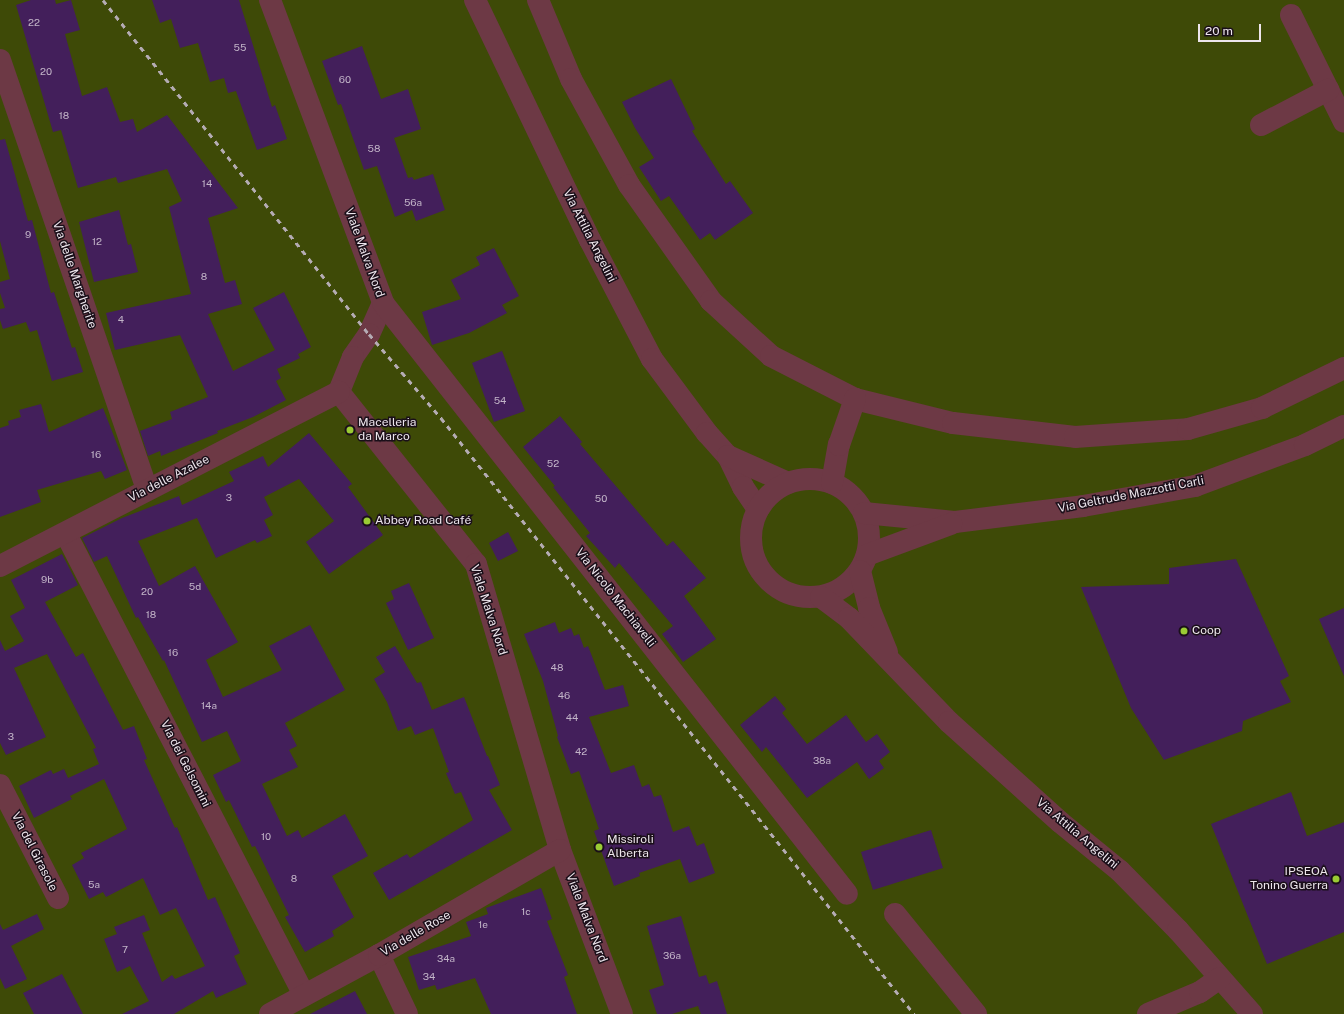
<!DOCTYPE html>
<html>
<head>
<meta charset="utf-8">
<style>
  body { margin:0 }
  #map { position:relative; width:1344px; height:1014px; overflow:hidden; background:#241823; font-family:"Public Sans",sans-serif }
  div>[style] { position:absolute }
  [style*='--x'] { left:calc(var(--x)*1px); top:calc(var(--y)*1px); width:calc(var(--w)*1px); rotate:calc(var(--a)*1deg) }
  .green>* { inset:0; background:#3e4a07 }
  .building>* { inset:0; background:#431f5b }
  .minor>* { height:22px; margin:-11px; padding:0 11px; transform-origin:11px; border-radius:11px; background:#6d3945 }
  .minor>.ring { margin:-11px; padding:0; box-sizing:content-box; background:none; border:22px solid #6d3945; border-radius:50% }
  .rail>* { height:3px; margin-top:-1.5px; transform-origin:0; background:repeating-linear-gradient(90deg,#b5acb4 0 5px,transparent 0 10px) }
  .dots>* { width:11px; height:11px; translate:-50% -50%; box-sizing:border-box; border:2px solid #1a0f19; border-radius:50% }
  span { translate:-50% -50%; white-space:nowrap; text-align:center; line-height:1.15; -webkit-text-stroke:3px #1a0f19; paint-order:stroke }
  .number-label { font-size:10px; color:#c2b4c8 }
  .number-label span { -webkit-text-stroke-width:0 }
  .street-label { font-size:12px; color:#ede5ec }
  .poi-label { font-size:12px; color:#ede5ec }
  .left { translate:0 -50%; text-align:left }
  .right { translate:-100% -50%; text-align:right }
  .scale { position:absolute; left:1198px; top:24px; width:63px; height:18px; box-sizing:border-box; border:2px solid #ede5ec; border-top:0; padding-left:5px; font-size:12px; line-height:14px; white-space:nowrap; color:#ede5ec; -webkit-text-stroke:3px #1a0f19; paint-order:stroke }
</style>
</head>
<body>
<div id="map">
  <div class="green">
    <div style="clip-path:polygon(0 0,1344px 0,1344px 1014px,0 1014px)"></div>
  </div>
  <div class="building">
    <div style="clip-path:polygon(31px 0,55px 0,56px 4px,71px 0,80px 30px,65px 34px,82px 96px,107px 87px,120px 122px,133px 119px,137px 132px,167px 115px,238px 208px,208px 218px,225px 283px,235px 280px,242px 304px,208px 314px,233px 371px,275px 350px,253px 308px,284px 292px,311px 347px,298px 354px,300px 358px,277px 369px,281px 378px,276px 381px,286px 400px,253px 417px,217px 431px,218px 433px,161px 456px,160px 451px,148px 456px,140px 431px,172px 419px,170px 412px,208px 397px,180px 335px,115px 350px,106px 313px,191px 294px,169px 207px,182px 201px,167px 169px,118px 183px,116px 177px,78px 188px,61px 130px,53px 132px,16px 5px)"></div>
    <div style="clip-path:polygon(152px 0,239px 0,272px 107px,275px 105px,287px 139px,257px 150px,236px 91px,228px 93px,224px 78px,210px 82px,198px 43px,180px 48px,171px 19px,160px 23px)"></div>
    <div style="clip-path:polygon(362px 46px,381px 99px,408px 89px,421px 129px,394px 138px,408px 178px,412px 177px,414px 180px,433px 174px,445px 210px,416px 221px,412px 210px,395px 217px,377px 166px,364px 170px,341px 104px,338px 105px,322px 61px)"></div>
    <div style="clip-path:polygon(671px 79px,695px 129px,692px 131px,726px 184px,730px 181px,753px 213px,715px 240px,710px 233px,700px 240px,669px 196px,661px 201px,639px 167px,654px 158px,635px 128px,622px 102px)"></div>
    <div style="clip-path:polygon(5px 139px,28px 221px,32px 220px,51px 293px,54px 292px,72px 348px,75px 347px,83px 372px,52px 381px,37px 330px,30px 332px,26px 322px,3px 329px,0 320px,0 309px,5px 308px,0 293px,0 282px,10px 279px,0 241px,0 140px)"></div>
    <div style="clip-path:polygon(119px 210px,128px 245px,131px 244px,138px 272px,94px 282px,79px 222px)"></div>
    <div style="clip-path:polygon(494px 248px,519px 296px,502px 305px,507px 313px,469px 333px,432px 345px,422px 312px,461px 299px,451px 280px,480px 265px,476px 257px)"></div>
    <div style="clip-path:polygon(502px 351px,525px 411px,494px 422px,472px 363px)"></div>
    <div style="clip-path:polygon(41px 404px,49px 432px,103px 408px,127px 470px,105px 479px,101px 471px,37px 490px,41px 502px,0 517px,0 428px,9px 425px,8px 421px,21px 417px,19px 410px)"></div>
    <div style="clip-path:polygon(560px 416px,582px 442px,580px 444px,667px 546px,673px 541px,706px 578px,684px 596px,716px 639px,683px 662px,662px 634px,673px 626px,619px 563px,615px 568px,586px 536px,590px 533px,553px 487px,555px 486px,523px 447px)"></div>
    <div style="clip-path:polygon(309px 433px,352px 484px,348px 487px,383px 535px,329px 574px,306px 542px,334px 521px,299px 479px,264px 497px,273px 515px,264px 520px,272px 536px,257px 543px,255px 540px,216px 558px,197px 518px,138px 541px,159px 586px,195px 566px,238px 642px,206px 660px,223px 697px,282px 670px,269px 646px,310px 625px,345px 690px,285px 723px,297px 746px,289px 750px,298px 767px,262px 784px,287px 836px,298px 830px,302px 838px,345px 814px,368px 856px,332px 876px,354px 917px,332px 931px,334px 936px,305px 952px,285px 917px,289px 915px,255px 846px,252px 847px,229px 800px,226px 802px,213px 775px,241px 761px,227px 731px,202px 742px,164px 660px,163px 661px,138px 617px,136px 618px,107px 556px,94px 562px,82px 538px,122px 518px,179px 496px,182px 505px,234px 481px,229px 472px,263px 456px,268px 467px)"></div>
    <div style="clip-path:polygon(508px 532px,518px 551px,498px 561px,489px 543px)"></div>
    <div style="clip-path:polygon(62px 554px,78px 585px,45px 602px,76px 657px,83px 653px,123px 730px,134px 726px,147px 759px,144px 760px,175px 828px,177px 827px,208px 900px,215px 897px,240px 953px,234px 956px,247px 984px,216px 998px,213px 991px,174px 1014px,122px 1014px,149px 1001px,130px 966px,117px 972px,104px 939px,117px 934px,114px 927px,144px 915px,150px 930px,142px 933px,162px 982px,172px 975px,175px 979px,205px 966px,176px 908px,160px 915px,143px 878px,106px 897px,103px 892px,89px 899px,72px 865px,84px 858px,81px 853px,127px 829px,104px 779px,70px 796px,72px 799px,34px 818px,19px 786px,51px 770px,53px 774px,64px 769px,68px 778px,99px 764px,93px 749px,96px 748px,47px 654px,14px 668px,46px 737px,6px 755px,0 743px,0 640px,5px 651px,24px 641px,10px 616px,25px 608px,11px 580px)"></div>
    <div style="clip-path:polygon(1236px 559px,1289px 676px,1280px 681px,1291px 702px,1243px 721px,1242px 731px,1164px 760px,1131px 708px,1081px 587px,1169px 584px,1169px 568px)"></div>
    <div style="clip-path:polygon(409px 583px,434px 638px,408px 650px,386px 603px,394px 599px,391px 591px)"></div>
    <div style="clip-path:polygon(1344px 608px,1344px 676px,1319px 619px)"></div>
    <div style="clip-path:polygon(555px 622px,559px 633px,571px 628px,574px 636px,579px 634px,584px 648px,588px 646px,605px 690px,623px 685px,629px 706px,589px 717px,611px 773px,634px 765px,642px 787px,649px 784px,654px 797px,661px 795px,673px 832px,689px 826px,697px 846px,704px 843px,715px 873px,689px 883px,680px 859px,639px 873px,640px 876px,614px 886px,594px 831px,599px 829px,579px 771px,571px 774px,557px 737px,558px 736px,543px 681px,524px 634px)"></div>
    <div style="clip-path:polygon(395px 646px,417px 683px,421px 682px,432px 710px,464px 697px,487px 756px,488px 756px,500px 785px,489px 790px,512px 830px,389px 900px,373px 873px,407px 854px,410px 858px,473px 820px,461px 792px,455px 794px,446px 773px,449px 772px,433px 728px,415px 735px,411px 726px,398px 731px,387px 702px,374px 679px,385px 672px,376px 657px)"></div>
    <div style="clip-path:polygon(775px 696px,786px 709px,782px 713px,807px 744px,846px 715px,866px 742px,877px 734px,890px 752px,879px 761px,884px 768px,869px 779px,857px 762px,807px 798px,766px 747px,762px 752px,740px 725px)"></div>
    <div style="clip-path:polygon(1291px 792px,1307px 836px,1344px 822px,1344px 932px,1267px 964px,1211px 824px)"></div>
    <div style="clip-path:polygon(931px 830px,943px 868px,873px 890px,861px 852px)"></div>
    <div style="clip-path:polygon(541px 888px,552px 919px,547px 921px,568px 975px,564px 977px,577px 1014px,491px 1014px,475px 978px,437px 990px,435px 985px,419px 990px,408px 957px,471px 936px,466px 922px,488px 914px,486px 908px)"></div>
    <div style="clip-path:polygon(37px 914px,44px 929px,11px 946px,27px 979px,5px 989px,0 978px,0 924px,3px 930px)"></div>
    <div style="clip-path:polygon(681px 916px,699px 977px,706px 975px,709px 984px,717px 981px,727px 1014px,701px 1014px,698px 1006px,672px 1014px,657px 1014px,649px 990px,664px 985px,647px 926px)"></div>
    <div style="clip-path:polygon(62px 974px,83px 1014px,34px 1014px,23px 993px)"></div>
    <div style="clip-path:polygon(355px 991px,367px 1014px,310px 1014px)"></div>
  </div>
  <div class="minor">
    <div style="--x:270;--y:0;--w:323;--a:69.5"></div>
    <div style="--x:383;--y:303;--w:34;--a:114"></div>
    <div style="--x:369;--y:334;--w:28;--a:125"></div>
    <div style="--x:353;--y:357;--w:38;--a:112"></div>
    <div style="--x:339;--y:392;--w:220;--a:51.5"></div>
    <div style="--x:476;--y:564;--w:298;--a:73.6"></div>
    <div style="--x:560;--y:850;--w:175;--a:69.3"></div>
    <div style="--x:475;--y:0;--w:266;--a:64.4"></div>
    <div style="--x:590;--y:240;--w:134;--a:62.5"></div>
    <div style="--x:652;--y:359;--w:92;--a:53.4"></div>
    <div style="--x:707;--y:433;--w:31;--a:48"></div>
    <div style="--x:728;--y:456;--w:34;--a:64"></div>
    <div style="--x:743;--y:487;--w:27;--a:56"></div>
    <div style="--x:538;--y:0;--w:86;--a:67.3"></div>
    <div style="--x:571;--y:79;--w:121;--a:61.3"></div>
    <div style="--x:629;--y:185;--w:142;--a:54.7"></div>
    <div style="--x:711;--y:301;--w:81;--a:42.5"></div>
    <div style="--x:771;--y:356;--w:94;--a:27.1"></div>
    <div style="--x:855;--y:399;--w:101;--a:13.8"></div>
    <div style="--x:953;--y:423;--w:123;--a:6.5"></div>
    <div style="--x:1075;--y:437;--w:113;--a:-4"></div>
    <div style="--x:1188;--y:429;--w:77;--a:-15.8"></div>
    <div style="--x:1262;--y:408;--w:91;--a:-26"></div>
    <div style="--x:1291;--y:15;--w:119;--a:63.6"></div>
    <div style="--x:0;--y:60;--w:454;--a:71.1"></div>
    <div style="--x:1261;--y:125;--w:76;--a:-27.6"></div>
    <div style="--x:383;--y:303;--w:751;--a:51.86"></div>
    <div style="--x:728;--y:456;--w:66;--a:24.2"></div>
    <div class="ring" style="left:751px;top:479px;width:96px;height:96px"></div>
    <div style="--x:832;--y:483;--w:39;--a:-80"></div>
    <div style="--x:839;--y:445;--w:49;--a:-70.8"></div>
    <div style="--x:864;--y:513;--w:91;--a:5.6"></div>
    <div style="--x:955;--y:522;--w:129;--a:-7.1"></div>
    <div style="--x:1083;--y:506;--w:114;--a:-10.1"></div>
    <div style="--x:1195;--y:486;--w:117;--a:-20.4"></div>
    <div style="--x:1305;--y:445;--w:43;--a:-26"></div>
    <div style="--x:66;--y:534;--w:519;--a:62.69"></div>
    <div style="--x:867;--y:555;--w:90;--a:-20.3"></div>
    <div style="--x:0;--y:566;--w:381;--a:-27.2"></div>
    <div style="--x:860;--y:571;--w:38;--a:76"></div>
    <div style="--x:869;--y:608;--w:48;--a:67.8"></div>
    <div style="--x:821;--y:597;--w:35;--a:37"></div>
    <div style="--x:849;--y:618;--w:144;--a:46.1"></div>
    <div style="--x:949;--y:722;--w:149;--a:42"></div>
    <div style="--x:1060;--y:822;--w:77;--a:39.2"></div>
    <div style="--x:1120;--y:871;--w:83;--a:45.5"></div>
    <div style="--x:1178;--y:930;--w:112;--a:48.6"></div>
    <div style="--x:0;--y:785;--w:127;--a:62.8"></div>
    <div style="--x:895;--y:914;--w:129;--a:51"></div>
    <div style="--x:379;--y:955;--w:65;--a:64.6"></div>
    <div style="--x:270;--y:1014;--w:124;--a:-28.4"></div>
    <div style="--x:379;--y:955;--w:209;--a:-30.1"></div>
    <div style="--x:1148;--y:1014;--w:56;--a:-22.9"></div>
    <div style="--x:1200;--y:992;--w:24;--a:-35"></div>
  </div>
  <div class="rail">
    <div style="--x:103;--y:0;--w:427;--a:51.5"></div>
    <div style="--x:369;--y:334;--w:111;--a:49.4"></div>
    <div style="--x:441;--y:418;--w:761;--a:51.56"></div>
  </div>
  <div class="dots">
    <div style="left:350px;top:430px;background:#9acb34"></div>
    <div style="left:367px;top:521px;background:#9acb34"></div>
    <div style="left:1184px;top:631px;background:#9acb34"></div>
    <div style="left:599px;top:847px;background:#9acb34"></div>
    <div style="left:1336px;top:879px;background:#9acb34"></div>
  </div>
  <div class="number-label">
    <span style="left:34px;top:23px">22</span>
    <span style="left:240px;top:48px">55</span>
    <span style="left:46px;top:72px">20</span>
    <span style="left:345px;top:80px">60</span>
    <span style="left:64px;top:116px">18</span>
    <span style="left:374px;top:149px">58</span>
    <span style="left:207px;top:184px">14</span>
    <span style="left:413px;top:203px">56a</span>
    <span style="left:28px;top:235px">9</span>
    <span style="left:97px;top:242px">12</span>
    <span style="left:204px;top:277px">8</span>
    <span style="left:121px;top:320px">4</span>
    <span style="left:500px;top:401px">54</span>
    <span style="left:96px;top:455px">16</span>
    <span style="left:553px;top:464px">52</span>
    <span style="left:229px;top:498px">3</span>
    <span style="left:601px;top:499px">50</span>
    <span style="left:47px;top:580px">9b</span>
    <span style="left:195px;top:587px">5d</span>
    <span style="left:147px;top:592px">20</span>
    <span style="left:151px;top:615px">18</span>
    <span style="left:173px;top:653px">16</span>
    <span style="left:557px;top:668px">48</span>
    <span style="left:564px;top:696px">46</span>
    <span style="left:209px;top:706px">14a</span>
    <span style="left:572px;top:718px">44</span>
    <span style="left:11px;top:737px">3</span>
    <span style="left:581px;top:752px">42</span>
    <span style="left:822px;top:761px">38a</span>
    <span style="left:266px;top:837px">10</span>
    <span style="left:294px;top:879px">8</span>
    <span style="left:94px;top:885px">5a</span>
    <span style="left:526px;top:912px">1c</span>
    <span style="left:483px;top:925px">1e</span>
    <span style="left:125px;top:950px">7</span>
    <span style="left:672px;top:956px">36a</span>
    <span style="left:446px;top:959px">34a</span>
    <span style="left:429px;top:977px">34</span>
  </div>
  <div class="street-label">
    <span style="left:589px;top:236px;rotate:63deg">Via Attilia Angelini</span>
    <span style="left:364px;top:253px;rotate:70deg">Viale Malva Nord</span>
    <span style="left:74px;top:275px;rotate:71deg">Via delle Margherite</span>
    <span style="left:169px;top:479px;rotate:-27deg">Via delle Azalee</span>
    <span style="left:1131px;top:495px;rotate:-11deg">Via Geltrude Mazzotti Carli</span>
    <span style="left:615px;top:598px;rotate:52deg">Via Nicolò Machiavelli</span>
    <span style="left:488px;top:610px;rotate:72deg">Viale Malva Nord</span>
    <span style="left:185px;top:764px;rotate:63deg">Via dei Gelsomini</span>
    <span style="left:1077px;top:834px;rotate:40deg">Via Attilia Angelini</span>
    <span style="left:34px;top:852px;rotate:63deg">Via del Girasole</span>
    <span style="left:586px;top:918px;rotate:69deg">Viale Malva Nord</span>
    <span style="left:416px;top:934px;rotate:-30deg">Via delle Rose</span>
  </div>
  <div class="poi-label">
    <span class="left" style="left:358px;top:430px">Macelleria<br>da Marco</span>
    <span class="left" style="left:375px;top:521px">Abbey Road Café</span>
    <span class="left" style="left:1192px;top:631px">Coop</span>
    <span class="left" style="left:607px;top:847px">Missiroli<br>Alberta</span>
    <span class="right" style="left:1328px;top:879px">IPSEOA<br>Tonino Guerra</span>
  </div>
  <div class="scale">20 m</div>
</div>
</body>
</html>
